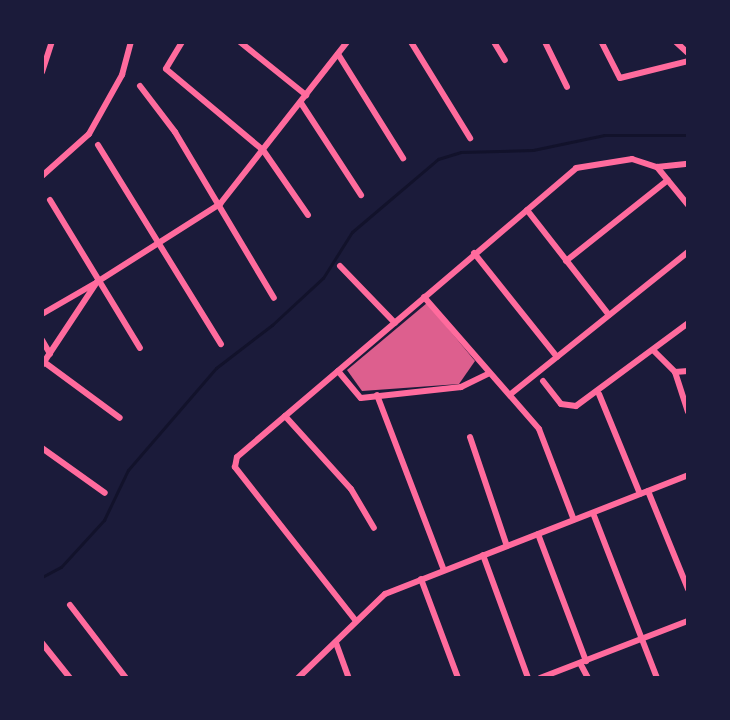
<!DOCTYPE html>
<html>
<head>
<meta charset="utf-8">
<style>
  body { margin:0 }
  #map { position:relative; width:730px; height:720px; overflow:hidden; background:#1b1b3a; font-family:Figtree,sans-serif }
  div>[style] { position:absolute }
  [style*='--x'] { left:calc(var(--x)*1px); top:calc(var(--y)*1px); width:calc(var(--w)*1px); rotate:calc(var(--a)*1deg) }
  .stream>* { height:3px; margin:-1.5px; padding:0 1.5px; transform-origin:1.5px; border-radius:1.5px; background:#12122b }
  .building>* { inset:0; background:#dd5f8e }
  .minor>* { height:6px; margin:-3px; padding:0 3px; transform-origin:3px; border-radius:3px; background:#ff6b9d }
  span { translate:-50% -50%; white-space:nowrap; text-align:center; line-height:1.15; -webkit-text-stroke:8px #1b1b3a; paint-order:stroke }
  .frame { position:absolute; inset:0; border:44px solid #1b1b3a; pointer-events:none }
</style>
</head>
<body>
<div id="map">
  <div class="stream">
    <div style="--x:42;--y:577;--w:21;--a:-28"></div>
    <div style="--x:61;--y:567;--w:64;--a:-47.5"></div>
    <div style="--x:104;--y:520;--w:55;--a:-64.4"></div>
    <div style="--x:128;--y:470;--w:135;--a:-49.2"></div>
    <div style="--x:216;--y:368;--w:71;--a:-37.5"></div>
    <div style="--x:272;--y:325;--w:69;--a:-42.7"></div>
    <div style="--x:323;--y:278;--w:54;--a:-57.8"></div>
    <div style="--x:352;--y:232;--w:113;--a:-40.3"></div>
    <div style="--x:438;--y:159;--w:24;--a:-17"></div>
    <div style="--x:461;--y:152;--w:72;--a:-1.6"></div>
    <div style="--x:533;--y:150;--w:73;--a:-11.9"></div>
    <div style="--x:604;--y:135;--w:84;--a:0"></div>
  </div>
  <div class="building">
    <div style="clip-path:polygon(427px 303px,475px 361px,459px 384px,362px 391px,347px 370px)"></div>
  </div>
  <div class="minor">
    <div style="--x:182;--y:42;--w:31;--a:121"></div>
    <div style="--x:166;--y:69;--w:126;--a:39.9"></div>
    <div style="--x:263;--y:150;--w:79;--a:55.3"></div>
    <div style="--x:240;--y:42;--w:85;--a:38.8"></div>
    <div style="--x:411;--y:42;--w:113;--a:58.4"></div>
    <div style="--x:494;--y:42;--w:21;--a:59"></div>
    <div style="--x:545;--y:42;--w:50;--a:63.9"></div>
    <div style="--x:676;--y:42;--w:16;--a:43"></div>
    <div style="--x:602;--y:43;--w:39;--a:63"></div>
    <div style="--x:620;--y:78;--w:70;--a:-14"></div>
    <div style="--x:338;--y:54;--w:123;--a:58"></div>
    <div style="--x:42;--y:72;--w:32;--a:-72"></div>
    <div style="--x:140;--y:86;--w:58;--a:52.7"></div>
    <div style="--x:175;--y:132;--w:193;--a:59.2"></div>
    <div style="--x:301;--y:103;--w:110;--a:56.9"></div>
    <div style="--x:98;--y:145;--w:234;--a:58.3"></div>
    <div style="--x:657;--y:167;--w:49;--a:50.8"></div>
    <div style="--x:42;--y:176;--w:63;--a:-41.8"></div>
    <div style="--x:89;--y:134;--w:68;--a:-60.8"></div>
    <div style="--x:122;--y:75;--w:34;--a:-75"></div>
    <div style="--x:50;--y:200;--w:173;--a:58.7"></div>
    <div style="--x:527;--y:210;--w:133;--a:52"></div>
    <div style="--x:474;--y:253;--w:133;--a:51.4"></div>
    <div style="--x:566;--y:261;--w:130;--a:-38.5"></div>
    <div style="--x:340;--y:266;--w:79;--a:46"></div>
    <div style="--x:424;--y:297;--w:175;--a:48.9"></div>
    <div style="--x:539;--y:429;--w:97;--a:69"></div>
    <div style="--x:42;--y:314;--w:60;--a:-30"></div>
    <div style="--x:42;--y:340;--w:16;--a:60"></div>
    <div style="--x:654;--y:351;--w:30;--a:45"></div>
    <div style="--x:675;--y:372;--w:13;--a:-4"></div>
    <div style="--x:44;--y:362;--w:94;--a:36.4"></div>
    <div style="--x:42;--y:365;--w:100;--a:-56.5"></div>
    <div style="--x:97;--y:282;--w:146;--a:-32.4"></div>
    <div style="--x:220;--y:204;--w:206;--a:-51.9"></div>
    <div style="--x:338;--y:371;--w:35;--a:50"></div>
    <div style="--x:361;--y:398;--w:101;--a:-6.3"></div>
    <div style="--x:461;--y:387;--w:30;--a:-26"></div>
    <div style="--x:675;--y:372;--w:42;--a:72"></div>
    <div style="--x:543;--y:381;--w:29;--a:52"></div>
    <div style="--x:561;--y:404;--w:15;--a:8"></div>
    <div style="--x:576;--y:406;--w:139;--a:-36.5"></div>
    <div style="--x:512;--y:393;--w:226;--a:-38.7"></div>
    <div style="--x:599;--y:394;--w:108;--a:67.7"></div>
    <div style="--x:377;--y:395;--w:187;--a:69.1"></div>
    <div style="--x:285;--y:416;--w:98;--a:47.9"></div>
    <div style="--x:351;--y:489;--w:45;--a:59.5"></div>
    <div style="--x:470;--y:437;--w:115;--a:71.3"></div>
    <div style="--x:42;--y:448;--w:77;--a:35.5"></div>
    <div style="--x:648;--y:491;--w:106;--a:67.8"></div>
    <div style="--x:593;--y:513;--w:177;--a:68.8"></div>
    <div style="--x:538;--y:534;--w:136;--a:69.3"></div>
    <div style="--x:483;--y:555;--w:131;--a:69.9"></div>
    <div style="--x:421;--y:579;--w:106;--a:69.5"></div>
    <div style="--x:70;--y:605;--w:92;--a:52.5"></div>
    <div style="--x:356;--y:621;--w:196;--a:-128.2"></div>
    <div style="--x:235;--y:467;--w:10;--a:-79"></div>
    <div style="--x:237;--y:457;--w:445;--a:-40.4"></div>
    <div style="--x:576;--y:168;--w:57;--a:-9.1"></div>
    <div style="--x:632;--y:159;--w:26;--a:18"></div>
    <div style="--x:657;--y:167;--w:31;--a:-6"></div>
    <div style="--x:42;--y:643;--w:45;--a:51.3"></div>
    <div style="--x:336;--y:643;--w:37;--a:70"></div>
    <div style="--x:580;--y:663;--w:17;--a:62"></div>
    <div style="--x:298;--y:678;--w:121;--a:-44"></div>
    <div style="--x:385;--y:594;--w:326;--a:-21.4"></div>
    <div style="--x:540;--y:678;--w:159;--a:-21.1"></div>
  </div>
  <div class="frame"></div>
</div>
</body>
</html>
